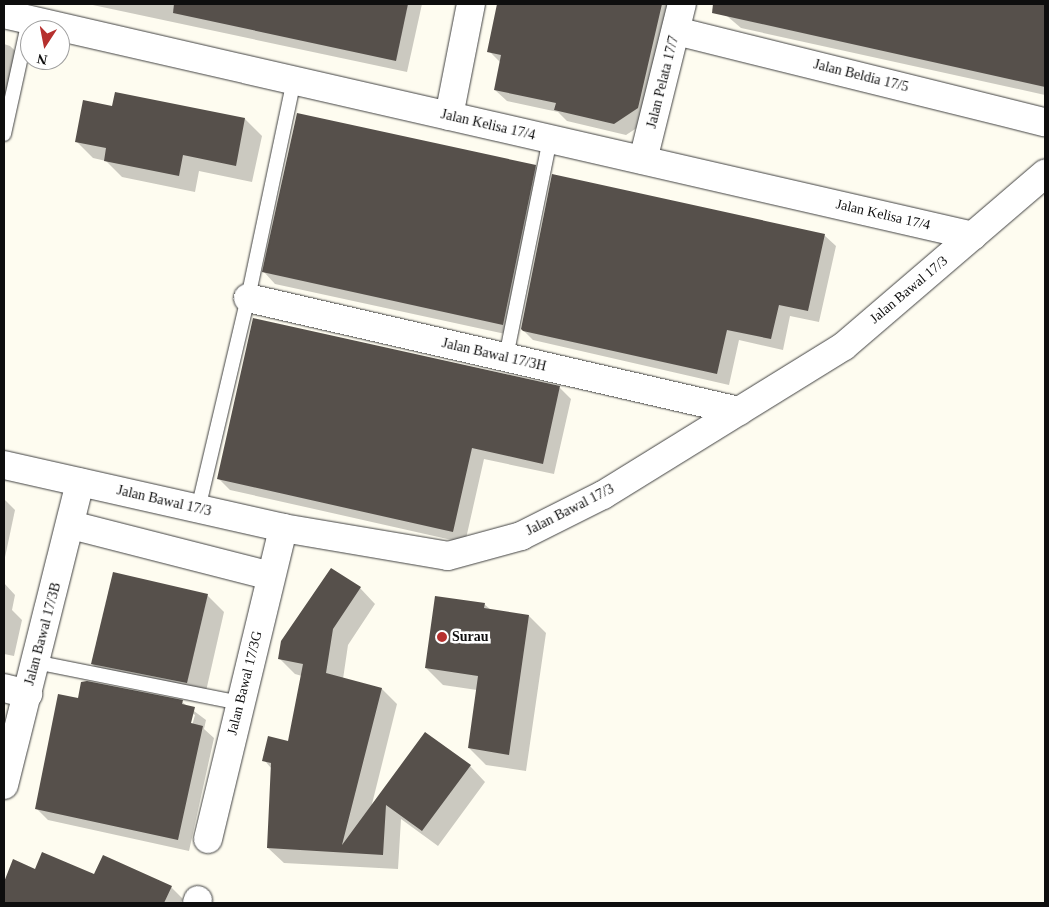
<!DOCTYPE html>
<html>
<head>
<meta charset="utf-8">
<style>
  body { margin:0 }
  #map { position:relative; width:1049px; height:907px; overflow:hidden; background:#fefcf0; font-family:"Times New Roman",serif }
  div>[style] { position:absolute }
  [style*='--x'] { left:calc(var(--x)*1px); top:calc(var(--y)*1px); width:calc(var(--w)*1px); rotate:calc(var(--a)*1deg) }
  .shadow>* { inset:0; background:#0003 }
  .building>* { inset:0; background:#56504b }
  .roads { filter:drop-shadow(0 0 1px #414141) drop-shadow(0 0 1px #414141) }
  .lane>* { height:14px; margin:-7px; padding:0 7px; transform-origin:7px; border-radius:7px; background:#fff }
  .street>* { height:28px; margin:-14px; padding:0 14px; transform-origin:14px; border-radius:14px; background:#fff }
  .dots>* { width:14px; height:14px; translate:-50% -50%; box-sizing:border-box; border:2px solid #fff; border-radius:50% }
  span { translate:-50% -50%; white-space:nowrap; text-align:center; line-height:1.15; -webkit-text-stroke:5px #fff; paint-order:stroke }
  .street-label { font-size:14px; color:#0e0e0e }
  .poi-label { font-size:14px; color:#0e0e0e; font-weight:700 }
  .left { translate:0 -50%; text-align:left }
  .frame { position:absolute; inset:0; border:5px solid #0e0e0e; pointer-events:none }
  .north { position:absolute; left:20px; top:20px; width:50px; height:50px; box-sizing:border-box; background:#fff; border:1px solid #9f9f9f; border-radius:50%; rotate:191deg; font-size:14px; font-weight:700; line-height:20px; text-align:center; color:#0e0e0e }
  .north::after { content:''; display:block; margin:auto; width:18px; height:22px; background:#b6302e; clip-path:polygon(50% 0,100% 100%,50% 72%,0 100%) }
</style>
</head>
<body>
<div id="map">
  <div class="shadow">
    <div style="clip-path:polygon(88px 4px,422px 4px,407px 72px)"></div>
    <div style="clip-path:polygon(499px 4px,676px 4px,649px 120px,626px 135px,567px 121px,558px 112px,507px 101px,495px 90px,501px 63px,489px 51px)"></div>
    <div style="clip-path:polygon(713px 4px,1045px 4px,1045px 95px,741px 28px)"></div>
    <div style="clip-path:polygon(4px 44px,10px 46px,22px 57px,4px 135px)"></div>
    <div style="clip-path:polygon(113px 107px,245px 119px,262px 136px,252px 182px,199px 171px,195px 192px,122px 177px,106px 161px,93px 158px,76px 141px)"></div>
    <div style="clip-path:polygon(535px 166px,547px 177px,515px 336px,275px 284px,264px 272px)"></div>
    <div style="clip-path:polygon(824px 235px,836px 246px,819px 322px,790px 316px,783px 350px,739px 340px,729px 385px,533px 340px,522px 329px)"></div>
    <div style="clip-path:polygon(560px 388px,571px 399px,554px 474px,484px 459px,465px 543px,230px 490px,219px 479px)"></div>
    <div style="clip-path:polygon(4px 499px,15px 510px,4px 562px)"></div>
    <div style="clip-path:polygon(4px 583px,15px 595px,12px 610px,22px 620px,14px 656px,4px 654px)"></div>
    <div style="clip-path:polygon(360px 588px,375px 604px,348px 645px,343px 679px,382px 689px,397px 704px,371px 808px,470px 766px,485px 782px,438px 846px,401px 819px,398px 869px,284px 863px,268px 848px,272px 769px,264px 760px,289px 742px,302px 676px,295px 674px,280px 659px)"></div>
    <div style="clip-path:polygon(207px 595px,224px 612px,204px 700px,109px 681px,92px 664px)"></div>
    <div style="clip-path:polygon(484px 604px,491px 610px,529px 616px,546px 633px,526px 771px,486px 765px,469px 748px,477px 690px,443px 685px,426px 668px)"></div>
    <div style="clip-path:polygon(evenodd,79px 700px,182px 702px,206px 720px,204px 729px,214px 738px,189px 851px,48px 820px,36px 808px,79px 700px,192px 713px,195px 715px,191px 729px,189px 729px,192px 713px)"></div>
    <div style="clip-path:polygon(14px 861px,36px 870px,171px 887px,183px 899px,180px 903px,4px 903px,4px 885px)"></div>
  </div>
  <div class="building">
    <div style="clip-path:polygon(174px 4px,408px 4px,396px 61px,173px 13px)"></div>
    <div style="clip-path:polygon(497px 4px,662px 4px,638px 108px,614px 124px,554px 110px,556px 103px,494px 90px,501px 55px,487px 52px)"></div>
    <div style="clip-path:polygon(713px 4px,1045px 4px,1045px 87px,712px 13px)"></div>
    <div style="clip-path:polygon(115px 92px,245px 118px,236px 166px,183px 155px,179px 176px,104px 161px,106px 148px,75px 142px,83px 100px,112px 106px)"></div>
    <div style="clip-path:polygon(297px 113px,536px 165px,503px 325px,262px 272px)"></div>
    <div style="clip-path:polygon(552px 174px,825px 234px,808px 311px,779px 305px,771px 339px,727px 330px,717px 374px,523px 331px,521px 329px)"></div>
    <div style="clip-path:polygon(253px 318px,560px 386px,543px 464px,472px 448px,453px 532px,217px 479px)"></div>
    <div style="clip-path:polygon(331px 568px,361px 587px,333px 629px,326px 673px,382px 688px,342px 845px,425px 732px,471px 765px,422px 831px,386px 805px,383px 855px,267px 848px,271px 763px,262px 761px,268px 736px,288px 741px,303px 664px,278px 659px,281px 641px)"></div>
    <div style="clip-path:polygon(113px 572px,208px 594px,187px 683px,91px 664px)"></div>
    <div style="clip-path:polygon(435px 596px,485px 603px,484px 608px,529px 615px,509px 755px,468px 748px,478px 676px,425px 668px)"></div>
    <div style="clip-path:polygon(87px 681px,183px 700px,182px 704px,195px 707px,191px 723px,203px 726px,178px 840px,35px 809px,58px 694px,78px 698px,81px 682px)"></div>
    <div style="clip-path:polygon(42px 852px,94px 874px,103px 855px,172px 886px,164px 903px,4px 903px,4px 882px,13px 859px,35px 869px)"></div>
  </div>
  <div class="roads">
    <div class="lane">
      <div style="--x:4;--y:134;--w:117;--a:-77.6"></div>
      <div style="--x:506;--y:357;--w:222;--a:-78.6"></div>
      <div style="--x:198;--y:509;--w:217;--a:-76.7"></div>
      <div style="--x:248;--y:298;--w:223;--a:-78.1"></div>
      <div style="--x:35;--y:662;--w:210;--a:11.3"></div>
    </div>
    <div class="street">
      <div style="--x:4;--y:14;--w:994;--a:12.9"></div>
      <div style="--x:676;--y:31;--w:380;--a:13.9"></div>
      <div style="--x:449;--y:116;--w:114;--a:-78.9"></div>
      <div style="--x:643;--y:160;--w:161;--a:-76"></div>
      <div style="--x:248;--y:298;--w:504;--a:12.96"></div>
      <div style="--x:4;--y:465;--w:286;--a:12.7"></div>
      <div style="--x:283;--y:528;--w:167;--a:9.6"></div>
      <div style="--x:448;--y:556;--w:76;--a:-15.3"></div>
      <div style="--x:521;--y:536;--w:92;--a:-26.6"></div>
      <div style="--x:603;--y:495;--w:283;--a:-31.7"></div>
      <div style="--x:844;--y:346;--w:265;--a:-40.6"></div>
      <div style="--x:71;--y:525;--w:206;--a:14.3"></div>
      <div style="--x:4;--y:688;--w:25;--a:14"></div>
      <div style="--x:4;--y:785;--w:312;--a:-75.9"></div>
      <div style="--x:208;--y:839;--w:320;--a:-76.4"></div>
      <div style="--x:197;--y:903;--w:3;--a:-72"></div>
    </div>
  </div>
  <div class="dots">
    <div style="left:442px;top:637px;background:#b6302e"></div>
  </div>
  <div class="street-label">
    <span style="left:861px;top:76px;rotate:14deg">Jalan Beldia 17/5</span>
    <span style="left:663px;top:82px;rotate:-76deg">Jalan Pelata 17/7</span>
    <span style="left:488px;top:125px;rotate:13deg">Jalan Kelisa 17/4</span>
    <span style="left:883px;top:215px;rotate:13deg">Jalan Kelisa 17/4</span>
    <span style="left:909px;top:290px;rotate:-40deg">Jalan Bawal 17/3</span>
    <span style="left:494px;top:355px;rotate:13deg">Jalan Bawal 17/3H</span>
    <span style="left:164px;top:501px;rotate:13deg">Jalan Bawal 17/3</span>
    <span style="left:570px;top:510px;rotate:-27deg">Jalan Bawal 17/3</span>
    <span style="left:43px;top:634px;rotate:-75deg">Jalan Bawal 17/3B</span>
    <span style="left:245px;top:683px;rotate:-76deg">Jalan Bawal 17/3G</span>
  </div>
  <div class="poi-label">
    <span class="left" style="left:452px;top:637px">Surau</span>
  </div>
  <div class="frame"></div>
  <div class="north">N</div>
</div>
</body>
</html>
